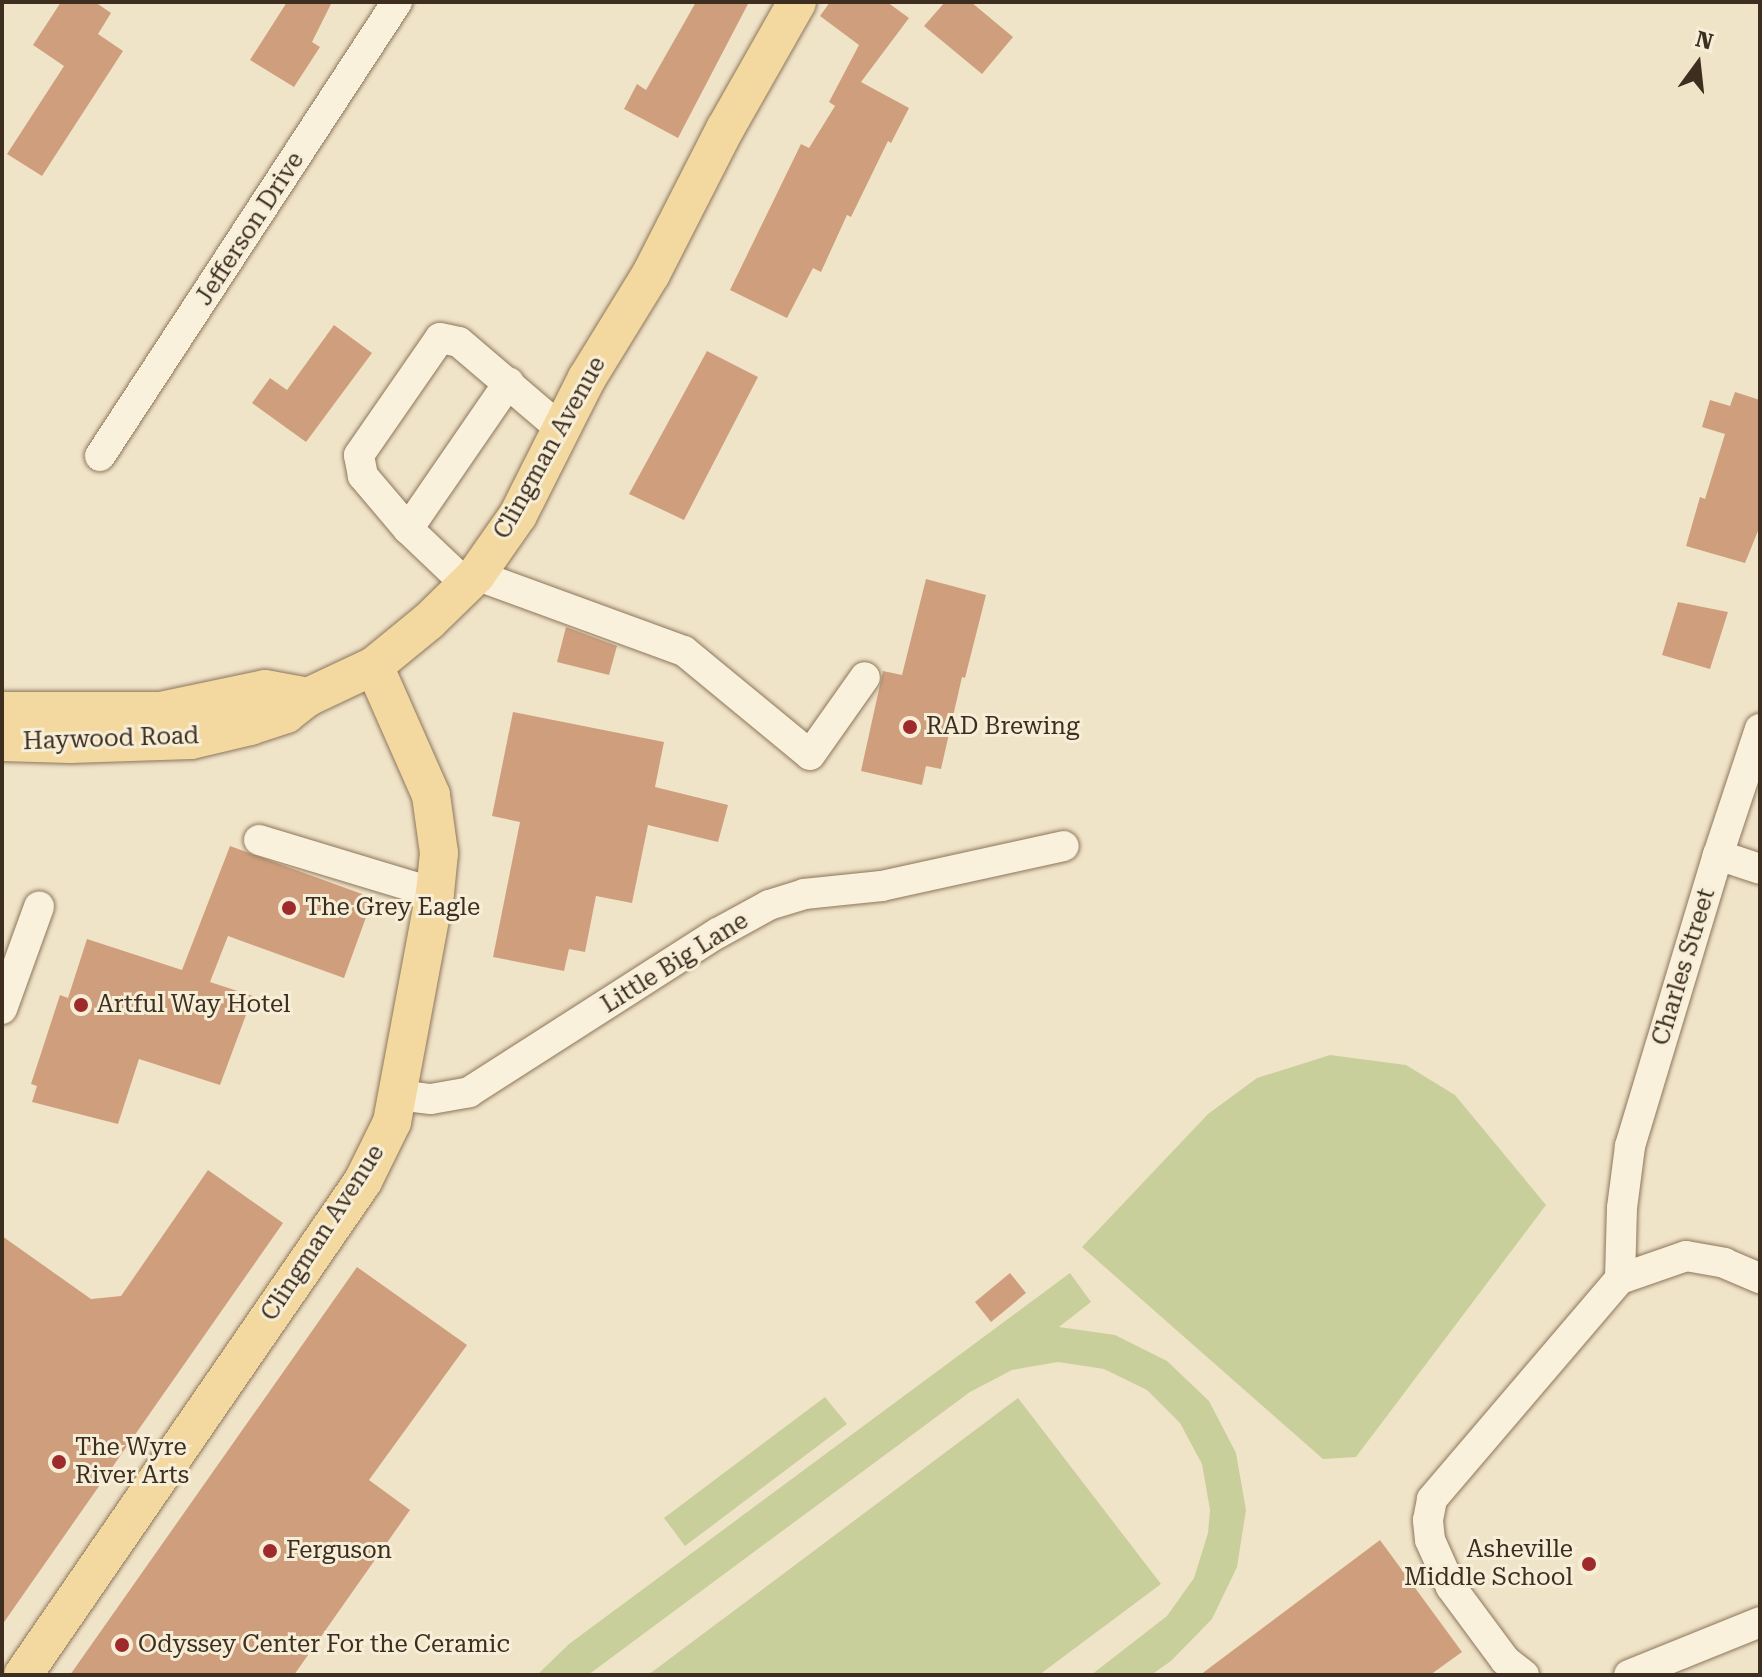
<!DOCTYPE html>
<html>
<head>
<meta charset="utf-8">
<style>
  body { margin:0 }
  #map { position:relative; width:1762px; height:1677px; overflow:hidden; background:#f0e4c8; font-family:"Roboto Serif",serif }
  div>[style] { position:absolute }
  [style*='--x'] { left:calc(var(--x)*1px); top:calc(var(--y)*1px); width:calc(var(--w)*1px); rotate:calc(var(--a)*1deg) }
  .green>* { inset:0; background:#c9cf9b }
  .building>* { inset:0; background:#cf9f7d }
  .roads { filter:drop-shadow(0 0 2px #8d765c) drop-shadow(0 0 2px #8d765c) }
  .minor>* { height:30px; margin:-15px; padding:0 15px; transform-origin:15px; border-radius:15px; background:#faf1dc }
  .major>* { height:38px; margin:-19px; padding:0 19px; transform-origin:19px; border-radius:19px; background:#f3d9a0 }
  .dots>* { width:22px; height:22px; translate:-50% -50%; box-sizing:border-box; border:4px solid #f7eed8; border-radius:50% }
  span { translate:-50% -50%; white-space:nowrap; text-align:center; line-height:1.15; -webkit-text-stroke:6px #f7eed8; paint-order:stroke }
  .street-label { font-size:24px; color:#3d2e20 }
  .poi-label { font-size:24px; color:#3d2e20 }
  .left { translate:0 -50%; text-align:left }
  .right { translate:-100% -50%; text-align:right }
  .frame { position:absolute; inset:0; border:4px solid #3d2e20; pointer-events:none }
  .north { position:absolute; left:1658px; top:24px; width:80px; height:80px; -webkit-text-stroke:6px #f7eed8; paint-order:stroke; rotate:15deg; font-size:22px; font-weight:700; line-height:32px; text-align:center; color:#3d2e20 }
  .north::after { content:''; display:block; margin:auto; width:28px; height:36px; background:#3d2e20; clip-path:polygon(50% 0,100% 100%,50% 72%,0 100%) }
</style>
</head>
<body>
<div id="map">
  <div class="green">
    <div style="clip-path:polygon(1330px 1055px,1406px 1065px,1455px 1095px,1546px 1205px,1356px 1457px,1323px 1459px,1082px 1247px,1208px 1114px,1257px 1078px)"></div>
    <div style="clip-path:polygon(1070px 1273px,1091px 1302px,1059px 1327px,1115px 1335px,1167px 1361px,1209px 1401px,1236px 1453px,1246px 1510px,1237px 1567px,1212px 1619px,1171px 1661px,1151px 1675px,1091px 1675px,1167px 1616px,1194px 1578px,1208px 1533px,1210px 1510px,1202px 1464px,1180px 1423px,1147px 1390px,1104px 1369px,1058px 1362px,1012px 1370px,970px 1392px,588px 1675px,537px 1675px,569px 1644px)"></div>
    <div style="clip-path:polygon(825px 1397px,847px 1424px,685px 1546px,664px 1518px)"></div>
    <div style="clip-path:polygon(1018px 1398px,1161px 1584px,1039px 1675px,648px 1675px)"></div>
  </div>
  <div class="building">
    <div style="clip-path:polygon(61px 2px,95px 2px,111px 13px,98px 34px,123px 51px,42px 176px,7px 154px,64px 66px,33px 45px)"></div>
    <div style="clip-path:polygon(287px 2px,332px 2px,312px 42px,320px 47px,294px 87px,250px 60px)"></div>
    <div style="clip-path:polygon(696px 2px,749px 2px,678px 138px,624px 109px,637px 84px,646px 90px)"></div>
    <div style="clip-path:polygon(830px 2px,887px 2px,909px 18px,861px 82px,909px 108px,891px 143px,888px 141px,851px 217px,847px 215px,821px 272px,813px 268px,787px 318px,730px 290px,801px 144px,809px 148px,835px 106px,829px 102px,859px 45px,820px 16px)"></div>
    <div style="clip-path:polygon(945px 2px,971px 2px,1013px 37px,982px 74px,924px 26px)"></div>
    <div style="clip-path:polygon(334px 325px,372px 353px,306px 442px,252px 403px,270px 378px,287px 390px)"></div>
    <div style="clip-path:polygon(707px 351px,758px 377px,684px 520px,629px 494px)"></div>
    <div style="clip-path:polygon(1735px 392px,1760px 400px,1760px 526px,1745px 563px,1686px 546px,1700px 497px,1705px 499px,1725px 434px,1702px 427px,1710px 400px,1730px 406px)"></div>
    <div style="clip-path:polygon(926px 579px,986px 595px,965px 678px,962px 677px,941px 769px,926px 766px,922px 785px,861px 771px,883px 671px,902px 675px)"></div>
    <div style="clip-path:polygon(1678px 602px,1728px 612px,1710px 669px,1662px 655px)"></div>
    <div style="clip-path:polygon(566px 627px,617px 646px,609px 675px,557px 662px)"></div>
    <div style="clip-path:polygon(513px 712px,664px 742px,655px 787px,728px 805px,718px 842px,648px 825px,632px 903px,596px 896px,585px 952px,569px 949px,564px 971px,493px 957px,520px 822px,492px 816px)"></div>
    <div style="clip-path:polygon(230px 846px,373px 898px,344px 978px,228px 936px,210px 982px,253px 996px,220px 1085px,139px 1059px,118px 1124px,32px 1102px,37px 1086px,31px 1084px,60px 995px,68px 998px,87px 939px,182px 970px)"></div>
    <div style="clip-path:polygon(208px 1170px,283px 1223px,2px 1625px,2px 1236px,91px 1299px,121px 1296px)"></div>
    <div style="clip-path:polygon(357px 1267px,467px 1345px,369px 1480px,410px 1510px,294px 1675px,70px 1675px)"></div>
    <div style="clip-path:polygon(1010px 1273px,1026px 1293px,991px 1322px,975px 1302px)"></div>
    <div style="clip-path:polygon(1380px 1540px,1462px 1652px,1430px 1675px,1200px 1675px)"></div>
  </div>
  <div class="roads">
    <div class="minor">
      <div style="--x:100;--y:456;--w:543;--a:-56.81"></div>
      <div style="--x:408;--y:529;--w:178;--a:-55.5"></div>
      <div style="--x:476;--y:575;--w:221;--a:20.1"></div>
      <div style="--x:684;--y:651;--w:163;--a:39.5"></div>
      <div style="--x:810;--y:755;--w:95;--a:-54.8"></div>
      <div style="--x:467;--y:585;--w:81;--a:-136.5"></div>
      <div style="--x:408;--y:529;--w:70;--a:-130.3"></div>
      <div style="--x:363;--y:476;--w:21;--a:-101"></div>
      <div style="--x:359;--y:455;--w:142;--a:-55.3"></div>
      <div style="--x:440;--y:338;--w:19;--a:12"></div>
      <div style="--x:459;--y:342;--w:134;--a:40.5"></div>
      <div style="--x:259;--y:840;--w:184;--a:16.8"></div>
      <div style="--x:1718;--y:855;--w:44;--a:18.4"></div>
      <div style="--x:2;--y:1009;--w:109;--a:-70.1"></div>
      <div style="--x:398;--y:1095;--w:33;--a:7"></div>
      <div style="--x:431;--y:1099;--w:39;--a:-10"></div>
      <div style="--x:469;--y:1092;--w:295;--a:-32.6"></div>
      <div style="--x:718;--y:933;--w:58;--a:-28.8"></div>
      <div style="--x:769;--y:905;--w:37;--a:-17"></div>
      <div style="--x:804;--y:894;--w:78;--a:-5.9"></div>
      <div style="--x:882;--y:886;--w:186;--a:-12.4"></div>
      <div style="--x:1620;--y:1279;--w:71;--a:-88.4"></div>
      <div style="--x:1622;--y:1208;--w:63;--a:-82.6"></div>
      <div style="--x:1630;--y:1146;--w:304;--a:-73.2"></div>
      <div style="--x:1718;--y:855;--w:133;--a:-71.6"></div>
      <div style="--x:1524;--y:1675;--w:24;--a:-142"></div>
      <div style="--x:1505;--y:1660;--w:91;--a:-126.5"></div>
      <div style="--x:1451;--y:1587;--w:51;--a:-114.1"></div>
      <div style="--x:1430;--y:1540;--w:20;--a:-96"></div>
      <div style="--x:1428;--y:1520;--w:21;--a:-79"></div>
      <div style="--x:1432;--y:1499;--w:289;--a:-49.5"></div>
      <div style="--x:1620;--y:1279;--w:70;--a:-19.2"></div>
      <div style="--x:1686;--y:1256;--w:39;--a:10"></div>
      <div style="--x:1724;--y:1263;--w:39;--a:23"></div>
      <div style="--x:1629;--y:1675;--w:141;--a:-22"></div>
    </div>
    <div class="major">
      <div style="--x:2;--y:711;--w:158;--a:0"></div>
      <div style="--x:160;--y:711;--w:107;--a:-11.8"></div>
      <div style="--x:265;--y:689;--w:44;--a:10.5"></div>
      <div style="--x:2;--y:742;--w:68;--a:1.7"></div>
      <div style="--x:70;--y:744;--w:121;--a:-1.9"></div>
      <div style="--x:191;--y:740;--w:61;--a:-13.3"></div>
      <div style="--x:250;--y:726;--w:38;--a:-18"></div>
      <div style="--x:286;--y:714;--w:28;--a:-38"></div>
      <div style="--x:308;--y:697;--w:73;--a:-25.2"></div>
      <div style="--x:374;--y:666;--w:71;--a:-39.3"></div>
      <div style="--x:429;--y:621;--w:66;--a:-44.4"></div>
      <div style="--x:476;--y:575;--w:73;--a:-55"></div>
      <div style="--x:518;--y:515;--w:153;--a:-63.3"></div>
      <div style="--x:587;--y:378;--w:122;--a:-58.4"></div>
      <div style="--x:651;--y:274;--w:163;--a:-63"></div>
      <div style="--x:725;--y:129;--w:146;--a:-60.4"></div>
      <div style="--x:23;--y:1675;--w:600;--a:-55.46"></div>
      <div style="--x:363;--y:1181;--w:66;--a:-63.8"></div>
      <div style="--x:392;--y:1122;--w:233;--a:-79.4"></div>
      <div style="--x:435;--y:893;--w:40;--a:-84.3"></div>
      <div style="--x:439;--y:853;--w:59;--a:-97.9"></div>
      <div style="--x:431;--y:795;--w:141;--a:-113.8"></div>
    </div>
  </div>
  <div class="dots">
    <div style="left:910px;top:727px;background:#9e2a2b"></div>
    <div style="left:289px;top:908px;background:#9e2a2b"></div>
    <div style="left:81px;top:1005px;background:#9e2a2b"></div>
    <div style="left:59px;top:1462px;background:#9e2a2b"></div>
    <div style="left:270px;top:1551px;background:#9e2a2b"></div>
    <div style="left:1589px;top:1564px;background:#9e2a2b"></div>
    <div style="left:122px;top:1645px;background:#9e2a2b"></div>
  </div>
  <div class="street-label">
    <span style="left:250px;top:229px;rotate:-57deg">Jefferson Drive</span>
    <span style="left:550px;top:448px;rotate:-61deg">Clingman Avenue</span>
    <span style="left:111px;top:739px;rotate:-2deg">Haywood Road</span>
    <span style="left:675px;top:963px;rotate:-32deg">Little Big Lane</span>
    <span style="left:1684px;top:967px;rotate:-73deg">Charles Street</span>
    <span style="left:323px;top:1233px;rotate:-57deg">Clingman Avenue</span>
  </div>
  <div class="poi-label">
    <span class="left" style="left:926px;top:727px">RAD Brewing</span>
    <span class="left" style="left:305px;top:908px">The Grey Eagle</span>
    <span class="left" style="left:97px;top:1005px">Artful Way Hotel</span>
    <span class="left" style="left:75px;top:1462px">The Wyre<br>River Arts</span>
    <span class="right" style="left:1573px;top:1564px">Asheville<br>Middle School</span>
    <span class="left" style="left:286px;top:1551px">Ferguson</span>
    <span class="left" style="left:138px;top:1645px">Odyssey Center For the Ceramic</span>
  </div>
  <div class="frame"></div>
  <div class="north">N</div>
</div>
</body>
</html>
